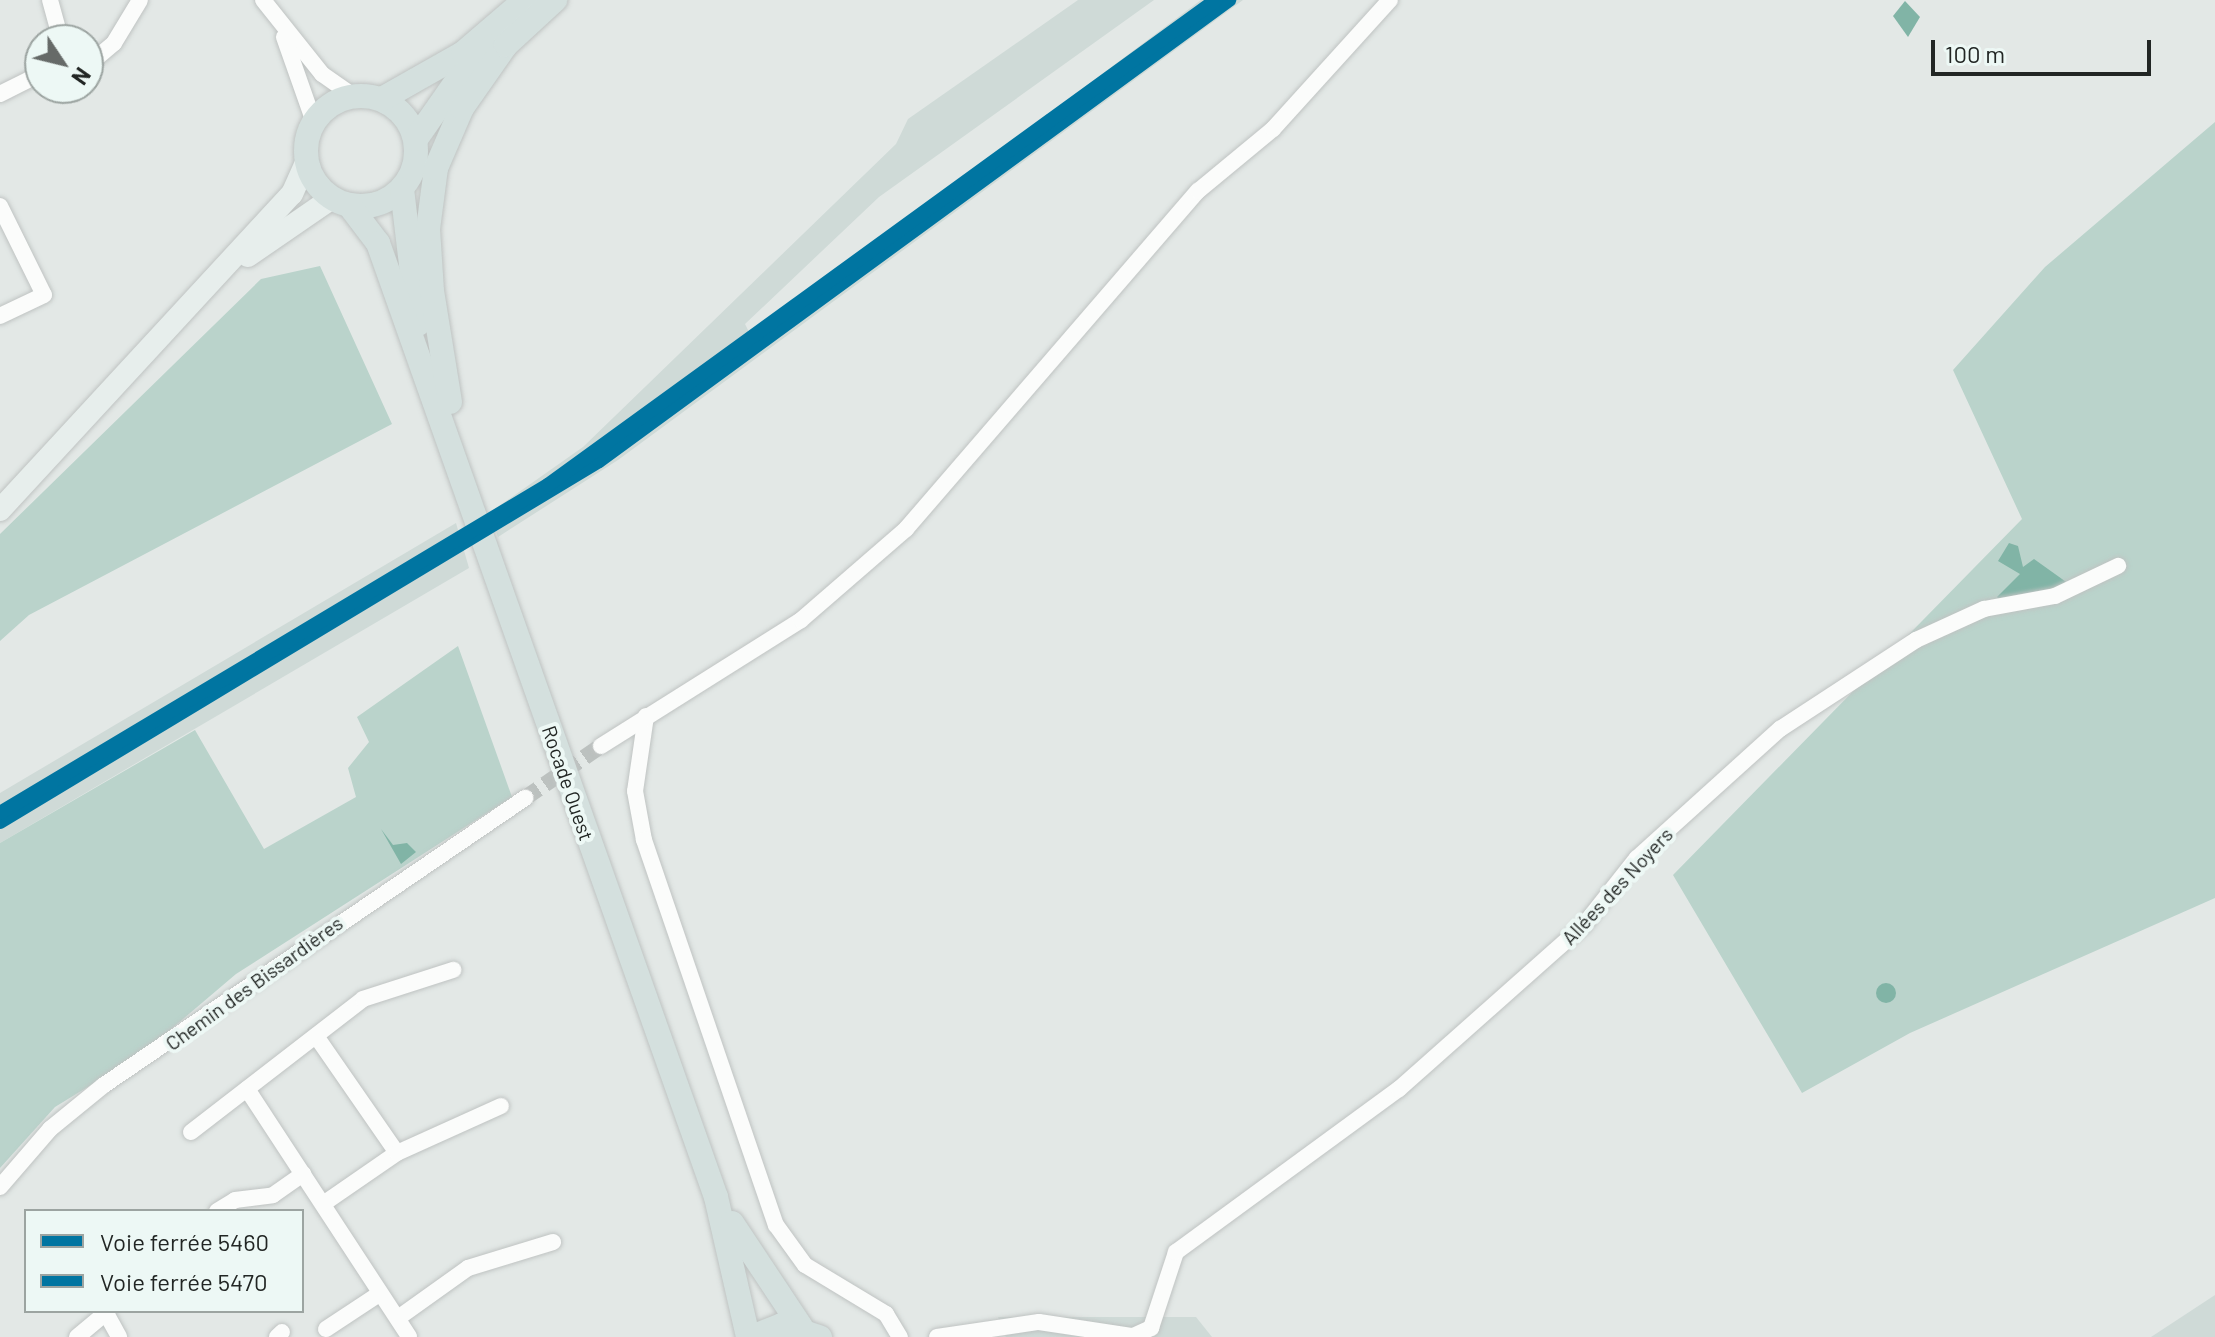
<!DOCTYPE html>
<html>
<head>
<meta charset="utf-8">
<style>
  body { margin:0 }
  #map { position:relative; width:2215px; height:1337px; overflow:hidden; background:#e3e8e6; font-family:Barlow,sans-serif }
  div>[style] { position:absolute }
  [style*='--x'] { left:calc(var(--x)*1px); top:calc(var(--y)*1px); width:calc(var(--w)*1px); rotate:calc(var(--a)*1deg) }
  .built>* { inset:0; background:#cfdad7 }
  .green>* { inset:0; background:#bad3cb }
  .water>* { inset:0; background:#81b4a6 }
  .round { border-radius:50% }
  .minor-tunnel>* { height:16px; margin-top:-8px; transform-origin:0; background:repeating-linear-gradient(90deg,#bcc1bf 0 16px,transparent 0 24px) }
  .roads { filter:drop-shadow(0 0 2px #bfc3c2) drop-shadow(0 0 2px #bfc3c2) }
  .minor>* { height:16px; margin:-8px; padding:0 8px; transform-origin:8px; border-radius:8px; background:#fbfcfb }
  .secondary>* { height:22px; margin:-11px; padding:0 11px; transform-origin:11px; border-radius:11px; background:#e7eeec }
  .primary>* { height:24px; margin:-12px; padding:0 12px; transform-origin:12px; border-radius:12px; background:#d4e0de }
  .primary>.ring { margin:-12px; padding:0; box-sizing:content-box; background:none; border:24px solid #d4e0de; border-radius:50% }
  .rail-1>* { height:14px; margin:-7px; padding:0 7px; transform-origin:7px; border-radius:7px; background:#0075a1 }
  .rail-2>* { height:14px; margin:-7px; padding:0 7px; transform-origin:7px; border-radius:7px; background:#0075a1 }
  span { translate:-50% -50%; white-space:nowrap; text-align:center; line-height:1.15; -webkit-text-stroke:8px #edf8f5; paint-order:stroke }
  .street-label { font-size:20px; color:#222624 }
  .legend { position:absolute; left:24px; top:1209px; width:280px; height:104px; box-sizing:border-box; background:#edf8f5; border:2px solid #9ca4a1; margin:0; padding:10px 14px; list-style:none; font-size:24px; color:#222624 }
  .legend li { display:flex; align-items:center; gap:16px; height:40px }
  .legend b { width:40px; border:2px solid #9ca4a1 }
  .north { position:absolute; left:24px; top:24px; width:80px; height:80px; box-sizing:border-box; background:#edf8f5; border:2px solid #9ca4a1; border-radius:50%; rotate:125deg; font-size:22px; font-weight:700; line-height:32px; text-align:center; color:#222624 }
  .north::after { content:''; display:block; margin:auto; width:28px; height:36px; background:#666a68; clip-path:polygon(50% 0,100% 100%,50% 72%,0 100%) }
  .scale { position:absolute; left:1931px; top:40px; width:220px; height:36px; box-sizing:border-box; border:4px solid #222624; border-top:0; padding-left:10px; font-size:24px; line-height:28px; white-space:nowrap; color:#222624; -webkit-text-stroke:6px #edf8f5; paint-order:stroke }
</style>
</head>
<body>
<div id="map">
  <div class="built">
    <div style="clip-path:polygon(1078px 0,1154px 0,879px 197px,745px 324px,751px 336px,1201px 0,1243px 0,618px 460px,498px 537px,489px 513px,583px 447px,896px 144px,908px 119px)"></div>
    <div style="clip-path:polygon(456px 523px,469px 568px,0 843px,0 793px)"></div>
    <div style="clip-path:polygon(2215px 1295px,2215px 1337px,2151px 1337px)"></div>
    <div style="clip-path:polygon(998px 1317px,1196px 1317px,1212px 1337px,1006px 1337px)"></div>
  </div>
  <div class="green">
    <div style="clip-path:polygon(2215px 122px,2215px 898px,1910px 1033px,1802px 1093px,1673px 875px,2022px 519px,1953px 370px,2045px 267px)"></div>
    <div style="clip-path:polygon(320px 266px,392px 424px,29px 615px,0 641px,0 534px,261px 279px)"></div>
    <div style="clip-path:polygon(458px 646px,512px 797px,236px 974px,143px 1053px,55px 1107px,0 1168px,0 843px,195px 730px,264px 849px,356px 797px,348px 768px,369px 742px,357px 717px)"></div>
  </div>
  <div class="water">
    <div style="clip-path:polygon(1905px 1px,1920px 17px,1908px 37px,1893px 16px)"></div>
    <div style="clip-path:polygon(2009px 543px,2018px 546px,2023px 567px,2034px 559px,2069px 584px,2003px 604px,1997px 597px,2020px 574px,1998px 561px)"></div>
    <div style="clip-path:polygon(381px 829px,393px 845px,407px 843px,416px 852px,401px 864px)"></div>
    <div class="round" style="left:1876px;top:983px;width:20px;height:20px"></div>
  </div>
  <div class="minor-tunnel">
    <div style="--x:525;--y:798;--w:92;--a:-34.4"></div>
  </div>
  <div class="roads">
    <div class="minor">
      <div style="--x:50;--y:0;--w:41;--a:74.6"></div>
      <div style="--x:263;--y:0;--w:95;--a:51.4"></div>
      <div style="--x:322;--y:74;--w:39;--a:35"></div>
      <div style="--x:284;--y:37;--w:90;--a:70.6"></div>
      <div style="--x:88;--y:65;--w:34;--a:-40"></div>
      <div style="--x:114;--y:43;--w:50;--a:-58.8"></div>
      <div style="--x:0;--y:94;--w:45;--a:-26.6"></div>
      <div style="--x:0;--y:206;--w:99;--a:63.7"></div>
      <div style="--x:44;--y:295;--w:49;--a:154.5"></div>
      <div style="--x:646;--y:716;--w:76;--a:98.3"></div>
      <div style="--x:635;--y:791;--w:50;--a:79.6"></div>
      <div style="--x:644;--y:840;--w:407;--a:71.1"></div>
      <div style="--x:776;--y:1225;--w:49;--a:54.1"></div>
      <div style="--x:805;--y:1265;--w:95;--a:31.2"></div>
      <div style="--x:886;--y:1314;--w:27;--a:59"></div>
      <div style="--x:601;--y:746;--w:236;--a:-32.2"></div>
      <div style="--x:801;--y:620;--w:139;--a:-40.9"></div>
      <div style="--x:906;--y:529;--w:447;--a:-49.2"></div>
      <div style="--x:1198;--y:191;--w:97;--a:-39.6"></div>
      <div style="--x:1273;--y:129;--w:174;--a:-47.8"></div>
      <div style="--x:316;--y:1036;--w:142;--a:55.3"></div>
      <div style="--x:247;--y:1089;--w:296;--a:56.8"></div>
      <div style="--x:191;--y:1132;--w:217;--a:-37.7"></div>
      <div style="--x:363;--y:999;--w:95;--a:-17.9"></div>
      <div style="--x:0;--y:1187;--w:77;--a:-49.2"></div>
      <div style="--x:50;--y:1129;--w:70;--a:-39.2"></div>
      <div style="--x:104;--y:1085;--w:510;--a:-34.28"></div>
      <div style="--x:323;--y:1204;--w:90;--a:-34.6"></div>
      <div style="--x:397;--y:1153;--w:114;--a:-24.3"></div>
      <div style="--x:217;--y:1211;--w:21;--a:-31"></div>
      <div style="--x:235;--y:1200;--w:38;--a:-7"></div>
      <div style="--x:273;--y:1195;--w:37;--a:-35"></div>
      <div style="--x:107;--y:1315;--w:25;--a:61"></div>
      <div style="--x:398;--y:1318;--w:86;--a:-35.5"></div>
      <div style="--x:468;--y:1268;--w:89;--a:-17"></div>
      <div style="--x:326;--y:1329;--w:64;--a:-33.4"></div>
      <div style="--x:77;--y:1337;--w:40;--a:-40"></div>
      <div style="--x:277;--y:1337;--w:7;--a:-45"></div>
      <div style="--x:937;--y:1337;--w:103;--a:-8.4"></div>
      <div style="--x:1039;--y:1322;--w:95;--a:8.5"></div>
      <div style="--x:1133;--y:1336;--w:20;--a:-24"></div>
      <div style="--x:1151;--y:1328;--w:80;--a:-71.8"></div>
      <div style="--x:1176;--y:1252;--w:276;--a:-36.2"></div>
      <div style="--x:1399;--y:1089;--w:247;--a:-41.6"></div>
      <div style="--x:1584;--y:925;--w:85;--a:-51.7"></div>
      <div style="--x:1637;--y:858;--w:193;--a:-42.1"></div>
      <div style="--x:1780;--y:729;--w:163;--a:-33.2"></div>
      <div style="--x:1916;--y:640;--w:75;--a:-24.5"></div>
      <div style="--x:1984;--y:609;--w:72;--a:-10.4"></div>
      <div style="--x:2055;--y:596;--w:70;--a:-25.5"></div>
    </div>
    <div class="secondary">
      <div style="--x:248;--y:256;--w:102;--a:-34.6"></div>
      <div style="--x:0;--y:510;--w:430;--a:-47.3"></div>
      <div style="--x:292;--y:194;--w:36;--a:-66"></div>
    </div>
    <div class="primary">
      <div class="ring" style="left:306px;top:96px;width:86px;height:86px"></div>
      <div style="--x:382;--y:99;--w:93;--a:-29.6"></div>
      <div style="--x:463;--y:53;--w:82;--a:-40.5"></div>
      <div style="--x:416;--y:139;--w:73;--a:-55"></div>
      <div style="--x:458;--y:79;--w:48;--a:-43.3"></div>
      <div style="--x:402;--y:189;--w:136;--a:83.2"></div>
      <div style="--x:349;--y:205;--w:48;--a:52.7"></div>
      <div style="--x:378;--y:243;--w:1012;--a:70.49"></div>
      <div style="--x:716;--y:1197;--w:144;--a:77.1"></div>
      <div style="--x:450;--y:402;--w:112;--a:-99.2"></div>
      <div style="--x:432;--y:291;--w:62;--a:-93.7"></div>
      <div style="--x:428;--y:229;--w:62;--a:-82.5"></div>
      <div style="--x:436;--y:168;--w:65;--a:-66.6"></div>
      <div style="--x:462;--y:108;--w:77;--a:-55.1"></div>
      <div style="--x:506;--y:45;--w:67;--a:-42.6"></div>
      <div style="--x:732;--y:1223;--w:125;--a:56.4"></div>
      <div style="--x:752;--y:1337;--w:32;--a:-22"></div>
      <div style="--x:782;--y:1325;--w:40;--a:18"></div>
    </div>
  </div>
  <div class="rail-1">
    <div style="--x:0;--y:822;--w:699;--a:-31.08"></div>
    <div style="--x:599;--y:461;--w:781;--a:-36.19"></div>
  </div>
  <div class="rail-2">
    <div style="--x:0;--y:813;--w:639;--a:-30.9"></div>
    <div style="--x:548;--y:485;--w:825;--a:-35.98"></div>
  </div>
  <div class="street-label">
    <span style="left:568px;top:783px;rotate:71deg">Rocade Ouest</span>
    <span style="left:1617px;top:886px;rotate:-47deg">Allées des Noyers</span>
    <span style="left:254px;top:983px;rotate:-36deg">Chemin des Bissardières</span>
  </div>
  <ul class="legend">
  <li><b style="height:10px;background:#0075a1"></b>Voie ferrée 5460</li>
  <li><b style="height:10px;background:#0075a1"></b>Voie ferrée 5470</li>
  </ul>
  <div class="north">N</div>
  <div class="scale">100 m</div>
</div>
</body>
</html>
